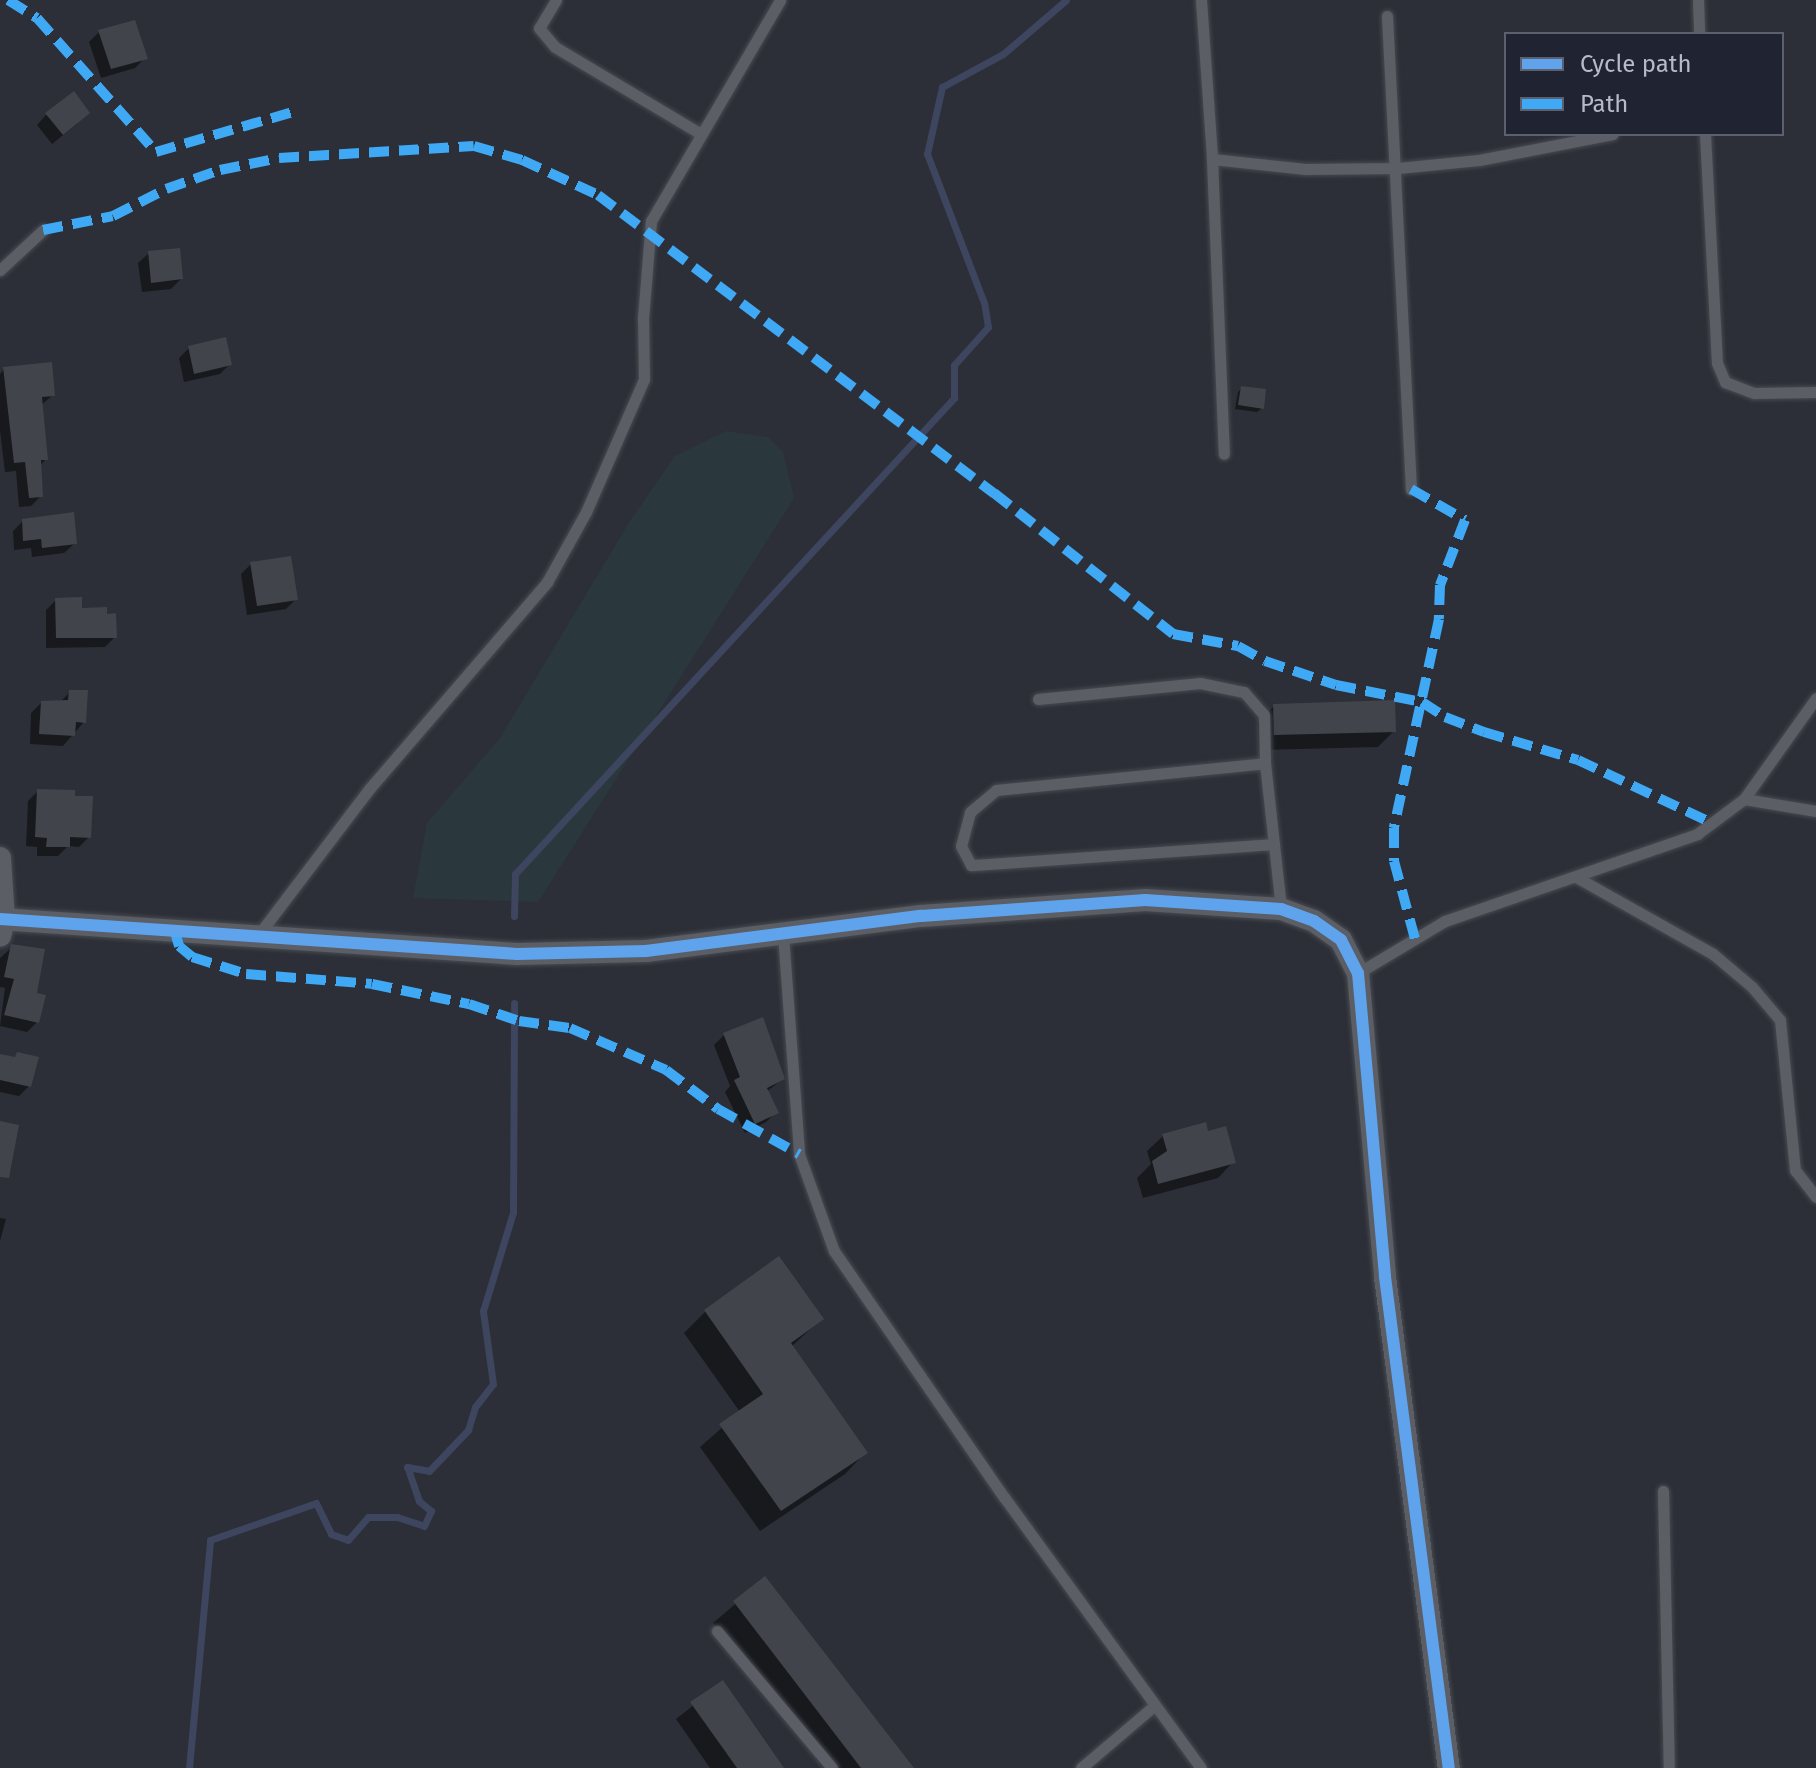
<!DOCTYPE html>
<html>
<head>
<meta charset="utf-8">
<style>
  body { margin:0 }
  #map { position:relative; width:1816px; height:1768px; overflow:hidden; background:#2c2f37; font-family:"Fira Sans",sans-serif }
  div>[style] { position:absolute }
  [style*='--x'] { left:calc(var(--x)*1px); top:calc(var(--y)*1px); width:calc(var(--w)*1px); rotate:calc(var(--a)*1deg) }
  .green>* { inset:0; background:#2a383d }
  .shadow>* { inset:0; background:#0007 }
  .stream>* { height:7px; margin:-3.5px; padding:0 3.5px; transform-origin:3.5px; border-radius:3.5px; background:#3d455f }
  .building>* { inset:0; background:#41444b }
  .roads { filter:drop-shadow(0 0 2px #484a51) drop-shadow(0 0 2px #484a51) }
  .service>* { height:11px; margin:-5.5px; padding:0 5.5px; transform-origin:5.5px; border-radius:5.5px; background:#5c5e66 }
  .minor>* { height:22px; margin:-11px; padding:0 11px; transform-origin:11px; border-radius:11px; background:#5c5e66 }
  .quiet>* { height:10px; margin-top:-5px; transform-origin:0; background:repeating-linear-gradient(90deg,#3fa9f5 0 20px,transparent 0 30px) }
  .cycleway>* { height:12px; margin:-6px; padding:0 6px; transform-origin:6px; border-radius:6px; background:#60a3ed }
  span { translate:-50% -50%; white-space:nowrap; text-align:center; line-height:1.15; -webkit-text-stroke:8px #202432; paint-order:stroke }
  .legend { position:absolute; left:1504px; top:32px; width:280px; height:104px; box-sizing:border-box; background:#202432; border:2px solid #5c606e; margin:0; padding:10px 14px; list-style:none; font-size:24px; color:#b7bac8 }
  .legend li { display:flex; align-items:center; gap:16px; height:40px }
  .legend b { width:40px; border:2px solid #5c606e }
</style>
</head>
<body>
<div id="map">
  <div class="green">
    <div style="clip-path:polygon(726px 431px,768px 437px,783px 452px,794px 498px,538px 902px,413px 898px,427px 823px,500px 738px,630px 521px,675px 456px)"></div>
  </div>
  <div class="shadow">
    <div style="clip-path:polygon(133px 22px,145px 58px,135px 68px,101px 78px,89px 42px,99px 32px)"></div>
    <div style="clip-path:polygon(46px 115px,78px 123px,52px 144px,37px 125px)"></div>
    <div style="clip-path:polygon(149px 253px,181px 279px,171px 289px,142px 292px,138px 263px)"></div>
    <div style="clip-path:polygon(189px 348px,230px 364px,220px 374px,184px 382px,179px 358px)"></div>
    <div style="clip-path:polygon(4px 369px,53px 395px,40px 406px,46px 459px,40px 466px,41px 496px,31px 506px,19px 507px,16px 471px,5px 472px,0 431px,0 374px)"></div>
    <div style="clip-path:polygon(1242px 388px,1262px 408px,1257px 412px,1235px 409px,1238px 392px)"></div>
    <div style="clip-path:polygon(23px 521px,75px 543px,64px 553px,32px 557px,31px 548px,14px 550px,13px 531px)"></div>
    <div style="clip-path:polygon(251px 564px,296px 599px,286px 609px,247px 615px,241px 574px)"></div>
    <div style="clip-path:polygon(56px 600px,80px 610px,115px 637px,105px 647px,46px 648px,46px 610px)"></div>
    <div style="clip-path:polygon(70px 692px,84px 722px,63px 746px,30px 744px,31px 713px,41px 703px,60px 702px)"></div>
    <div style="clip-path:polygon(1274px 706px,1394px 731px,1378px 747px,1259px 750px,1258px 722px)"></div>
    <div style="clip-path:polygon(38px 791px,89px 837px,79px 847px,68px 846px,58px 856px,37px 856px,37px 847px,26px 846px,28px 801px)"></div>
    <div style="clip-path:polygon(10px 949px,42px 951px,35px 994px,37px 1022px,27px 1032px,0 1026px,5px 988px,0 987px,0 958px)"></div>
    <div style="clip-path:polygon(724px 1035px,783px 1079px,766px 1092px,776px 1112px,766px 1122px,745px 1133px,725px 1092px,730px 1086px,714px 1045px)"></div>
    <div style="clip-path:polygon(18px 1054px,29px 1086px,19px 1096px,0 1092px,0 1056px,13px 1059px)"></div>
    <div style="clip-path:polygon(1207px 1134px,1233px 1162px,1218px 1178px,1143px 1198px,1137px 1178px,1151px 1164px,1147px 1151px,1163px 1136px)"></div>
    <div style="clip-path:polygon(0 1218px,6px 1219px,0 1241px)"></div>
    <div style="clip-path:polygon(778px 1259px,821px 1319px,791px 1347px,865px 1453px,845px 1474px,760px 1531px,700px 1447px,740px 1412px,684px 1333px,705px 1312px)"></div>
    <div style="clip-path:polygon(765px 1579px,911px 1768px,824px 1768px,713px 1623px)"></div>
    <div style="clip-path:polygon(722px 1683px,782px 1768px,710px 1768px,676px 1719px)"></div>
  </div>
  <div class="stream">
    <div style="--x:514;--y:916;--w:42;--a:-88.6"></div>
    <div style="--x:515;--y:874;--w:648;--a:-47.32"></div>
    <div style="--x:954;--y:398;--w:33;--a:-90"></div>
    <div style="--x:954;--y:365;--w:51;--a:-48.2"></div>
    <div style="--x:988;--y:327;--w:24;--a:-99"></div>
    <div style="--x:984;--y:303;--w:160;--a:-110.9"></div>
    <div style="--x:927;--y:154;--w:69;--a:-77.4"></div>
    <div style="--x:942;--y:87;--w:69;--a:-28.4"></div>
    <div style="--x:1003;--y:54;--w:83;--a:-40.6"></div>
    <div style="--x:189;--y:1768;--w:229;--a:-84.7"></div>
    <div style="--x:210;--y:1540;--w:112;--a:-19.2"></div>
    <div style="--x:316;--y:1503;--w:34;--a:64"></div>
    <div style="--x:331;--y:1534;--w:18;--a:19"></div>
    <div style="--x:348;--y:1540;--w:30;--a:-49"></div>
    <div style="--x:368;--y:1517;--w:29;--a:0"></div>
    <div style="--x:397;--y:1517;--w:28;--a:18"></div>
    <div style="--x:424;--y:1526;--w:17;--a:-65"></div>
    <div style="--x:431;--y:1511;--w:16;--a:-140"></div>
    <div style="--x:419;--y:1501;--w:36;--a:-109"></div>
    <div style="--x:407;--y:1467;--w:22;--a:10"></div>
    <div style="--x:429;--y:1471;--w:57;--a:-46.4"></div>
    <div style="--x:468;--y:1430;--w:24;--a:-73"></div>
    <div style="--x:475;--y:1407;--w:29;--a:-52"></div>
    <div style="--x:493;--y:1384;--w:74;--a:-97.8"></div>
    <div style="--x:483;--y:1311;--w:103;--a:-73.1"></div>
    <div style="--x:513;--y:1212;--w:209;--a:-89.7"></div>
  </div>
  <div class="building">
    <div style="clip-path:polygon(135px 20px,148px 59px,111px 69px,98px 30px)"></div>
    <div style="clip-path:polygon(74px 91px,90px 113px,63px 135px,45px 113px)"></div>
    <div style="clip-path:polygon(180px 248px,183px 279px,151px 283px,148px 251px)"></div>
    <div style="clip-path:polygon(226px 337px,232px 365px,194px 374px,188px 346px)"></div>
    <div style="clip-path:polygon(52px 362px,55px 396px,42px 397px,48px 460px,41px 460px,43px 497px,29px 498px,25px 462px,14px 463px,3px 367px)"></div>
    <div style="clip-path:polygon(1241px 386px,1266px 389px,1264px 409px,1238px 405px)"></div>
    <div style="clip-path:polygon(74px 512px,77px 544px,42px 548px,41px 539px,23px 541px,22px 519px)"></div>
    <div style="clip-path:polygon(291px 556px,298px 600px,257px 606px,250px 562px)"></div>
    <div style="clip-path:polygon(82px 597px,82px 608px,107px 607px,107px 614px,116px 613px,117px 638px,56px 638px,55px 598px)"></div>
    <div style="clip-path:polygon(69px 690px,88px 690px,86px 723px,76px 722px,75px 736px,39px 734px,41px 701px,68px 700px)"></div>
    <div style="clip-path:polygon(1395px 700px,1396px 732px,1274px 735px,1273px 704px)"></div>
    <div style="clip-path:polygon(37px 789px,75px 790px,75px 796px,93px 796px,91px 838px,70px 837px,70px 847px,46px 847px,47px 838px,35px 837px)"></div>
    <div style="clip-path:polygon(11px 944px,45px 949px,37px 993px,46px 995px,39px 1023px,4px 1015px,14px 979px,4px 977px)"></div>
    <div style="clip-path:polygon(763px 1017px,785px 1079px,767px 1088px,779px 1113px,755px 1124px,734px 1080px,740px 1077px,723px 1033px)"></div>
    <div style="clip-path:polygon(17px 1052px,39px 1057px,31px 1087px,0 1080px,0 1054px,15px 1057px)"></div>
    <div style="clip-path:polygon(0 1121px,19px 1125px,9px 1178px,0 1177px)"></div>
    <div style="clip-path:polygon(1206px 1122px,1208px 1131px,1226px 1126px,1236px 1163px,1158px 1184px,1152px 1161px,1167px 1151px,1162px 1134px)"></div>
    <div style="clip-path:polygon(779px 1256px,824px 1319px,791px 1343px,868px 1453px,781px 1511px,719px 1424px,763px 1394px,704px 1310px)"></div>
    <div style="clip-path:polygon(765px 1576px,914px 1768px,861px 1768px,733px 1601px)"></div>
    <div style="clip-path:polygon(723px 1680px,784px 1768px,737px 1768px,690px 1702px)"></div>
  </div>
  <div class="roads">
    <div class="service">
      <div style="--x:556;--y:0;--w:33;--a:121"></div>
      <div style="--x:539;--y:28;--w:25;--a:50"></div>
      <div style="--x:555;--y:47;--w:170;--a:30.8"></div>
      <div style="--x:1201;--y:0;--w:159;--a:86"></div>
      <div style="--x:1212;--y:159;--w:94;--a:6.1"></div>
      <div style="--x:1305;--y:169;--w:93;--a:-0.6"></div>
      <div style="--x:1398;--y:168;--w:81;--a:-5.6"></div>
      <div style="--x:1479;--y:160;--w:136;--a:-11"></div>
      <div style="--x:1698;--y:0;--w:34;--a:88"></div>
      <div style="--x:1387;--y:16;--w:474;--a:87.1"></div>
      <div style="--x:1705;--y:134;--w:229;--a:87"></div>
      <div style="--x:1717;--y:363;--w:21;--a:67"></div>
      <div style="--x:1725;--y:382;--w:31;--a:21"></div>
      <div style="--x:1754;--y:393;--w:62;--a:-0.9"></div>
      <div style="--x:1212;--y:159;--w:295;--a:87.7"></div>
      <div style="--x:0;--y:270;--w:59;--a:-42.9"></div>
      <div style="--x:1038;--y:699;--w:163;--a:-5.6"></div>
      <div style="--x:1200;--y:683;--w:45;--a:11.6"></div>
      <div style="--x:1244;--y:692;--w:30;--a:49"></div>
      <div style="--x:1264;--y:715;--w:48;--a:88.8"></div>
      <div style="--x:1744;--y:799;--w:124;--a:-54.5"></div>
      <div style="--x:1274;--y:844;--w:304;--a:176"></div>
      <div style="--x:971;--y:865;--w:21;--a:-118"></div>
      <div style="--x:961;--y:846;--w:35;--a:-75"></div>
      <div style="--x:970;--y:812;--w:34;--a:-40"></div>
      <div style="--x:996;--y:790;--w:270;--a:-5.7"></div>
      <div style="--x:1265;--y:763;--w:147;--a:83.7"></div>
      <div style="--x:1576;--y:877;--w:157;--a:29.3"></div>
      <div style="--x:1713;--y:954;--w:51;--a:40.2"></div>
      <div style="--x:1752;--y:987;--w:43;--a:49.7"></div>
      <div style="--x:1780;--y:1020;--w:151;--a:84.3"></div>
      <div style="--x:1795;--y:1170;--w:34;--a:52"></div>
      <div style="--x:783;--y:934;--w:221;--a:85.8"></div>
      <div style="--x:799;--y:1154;--w:103;--a:70.2"></div>
      <div style="--x:834;--y:1251;--w:299;--a:55.4"></div>
      <div style="--x:1004;--y:1497;--w:335;--a:54"></div>
      <div style="--x:256;--y:938;--w:188;--a:-52.8"></div>
      <div style="--x:370;--y:788;--w:272;--a:-49.3"></div>
      <div style="--x:547;--y:582;--w:80;--a:-60.9"></div>
      <div style="--x:586;--y:512;--w:145;--a:-66.4"></div>
      <div style="--x:644;--y:379;--w:61;--a:-90.9"></div>
      <div style="--x:643;--y:318;--w:97;--a:-85.3"></div>
      <div style="--x:651;--y:221;--w:256;--a:-59.7"></div>
      <div style="--x:1358;--y:973;--w:101;--a:-30.9"></div>
      <div style="--x:1445;--y:921;--w:267;--a:-19"></div>
      <div style="--x:1697;--y:834;--w:59;--a:-36.7"></div>
      <div style="--x:1744;--y:799;--w:73;--a:9.5"></div>
      <div style="--x:1663;--y:1491;--w:277;--a:88.8"></div>
      <div style="--x:717;--y:1631;--w:179;--a:50"></div>
      <div style="--x:1081;--y:1768;--w:97;--a:-40.4"></div>
    </div>
    <div class="minor">
      <div style="--x:0;--y:858;--w:62;--a:86.3"></div>
      <div style="--x:4;--y:920;--w:16;--a:104"></div>
      <div style="--x:0;--y:919;--w:518;--a:3.87"></div>
      <div style="--x:517;--y:954;--w:129;--a:-1.3"></div>
      <div style="--x:646;--y:951;--w:277;--a:-7.3"></div>
      <div style="--x:921;--y:916;--w:225;--a:-4.1"></div>
      <div style="--x:1145;--y:900;--w:136;--a:3.8"></div>
      <div style="--x:1281;--y:909;--w:35;--a:20"></div>
      <div style="--x:1314;--y:921;--w:33;--a:35"></div>
      <div style="--x:1341;--y:940;--w:37;--a:63"></div>
      <div style="--x:1358;--y:973;--w:305;--a:84.9"></div>
      <div style="--x:1385;--y:1277;--w:495;--a:82.6"></div>
    </div>
  </div>
  <div class="quiet">
    <div style="--x:8;--y:0;--w:34;--a:32"></div>
    <div style="--x:37;--y:18;--w:179;--a:48.4"></div>
    <div style="--x:156;--y:152;--w:143;--a:-16.3"></div>
    <div style="--x:43;--y:230;--w:71;--a:-11.3"></div>
    <div style="--x:113;--y:216;--w:59;--a:-27"></div>
    <div style="--x:166;--y:189;--w:57;--a:-19.4"></div>
    <div style="--x:220;--y:170;--w:60;--a:-11.5"></div>
    <div style="--x:279;--y:158;--w:195;--a:-3.5"></div>
    <div style="--x:474;--y:146;--w:50;--a:16.3"></div>
    <div style="--x:522;--y:160;--w:84;--a:24.7"></div>
    <div style="--x:598;--y:195;--w:496;--a:37"></div>
    <div style="--x:994;--y:493;--w:228;--a:38.2"></div>
    <div style="--x:1173;--y:634;--w:66;--a:10.5"></div>
    <div style="--x:1238;--y:646;--w:31;--a:29"></div>
    <div style="--x:1265;--y:661;--w:75;--a:18.7"></div>
    <div style="--x:1336;--y:685;--w:88;--a:11.2"></div>
    <div style="--x:1422;--y:702;--w:27;--a:33"></div>
    <div style="--x:1445;--y:717;--w:42;--a:21"></div>
    <div style="--x:1484;--y:732;--w:98;--a:16.6"></div>
    <div style="--x:1578;--y:760;--w:148;--a:25.2"></div>
    <div style="--x:1411;--y:489;--w:62;--a:29.9"></div>
    <div style="--x:1465;--y:520;--w:70;--a:111"></div>
    <div style="--x:1440;--y:585;--w:34;--a:92"></div>
    <div style="--x:1439;--y:619;--w:214;--a:102.2"></div>
    <div style="--x:1394;--y:828;--w:33;--a:90"></div>
    <div style="--x:1394;--y:861;--w:81;--a:74.9"></div>
    <div style="--x:175;--y:932;--w:15;--a:74"></div>
    <div style="--x:179;--y:946;--w:17;--a:40"></div>
    <div style="--x:192;--y:957;--w:57;--a:17.5"></div>
    <div style="--x:246;--y:974;--w:126;--a:4.5"></div>
    <div style="--x:372;--y:984;--w:99;--a:11.7"></div>
    <div style="--x:469;--y:1004;--w:53;--a:18.8"></div>
    <div style="--x:519;--y:1021;--w:51;--a:7.8"></div>
    <div style="--x:570;--y:1028;--w:105;--a:23.6"></div>
    <div style="--x:666;--y:1070;--w:65;--a:36.9"></div>
    <div style="--x:718;--y:1109;--w:93;--a:29.1"></div>
  </div>
  <div class="cycleway">
    <div style="--x:0;--y:919;--w:518;--a:3.87"></div>
    <div style="--x:517;--y:954;--w:129;--a:-1.3"></div>
    <div style="--x:646;--y:951;--w:277;--a:-7.3"></div>
    <div style="--x:921;--y:916;--w:225;--a:-4.1"></div>
    <div style="--x:1145;--y:900;--w:136;--a:3.8"></div>
    <div style="--x:1281;--y:909;--w:35;--a:20"></div>
    <div style="--x:1314;--y:921;--w:33;--a:35"></div>
    <div style="--x:1341;--y:940;--w:37;--a:63"></div>
    <div style="--x:1358;--y:973;--w:305;--a:84.9"></div>
    <div style="--x:1385;--y:1277;--w:495;--a:82.6"></div>
  </div>
  <ul class="legend">
  <li><b style="height:10px;background:#60a3ed"></b>Cycle path</li>
  <li><b style="height:10px;background:#3fa9f5"></b>Path</li>
  </ul>
</div>
</body>
</html>
